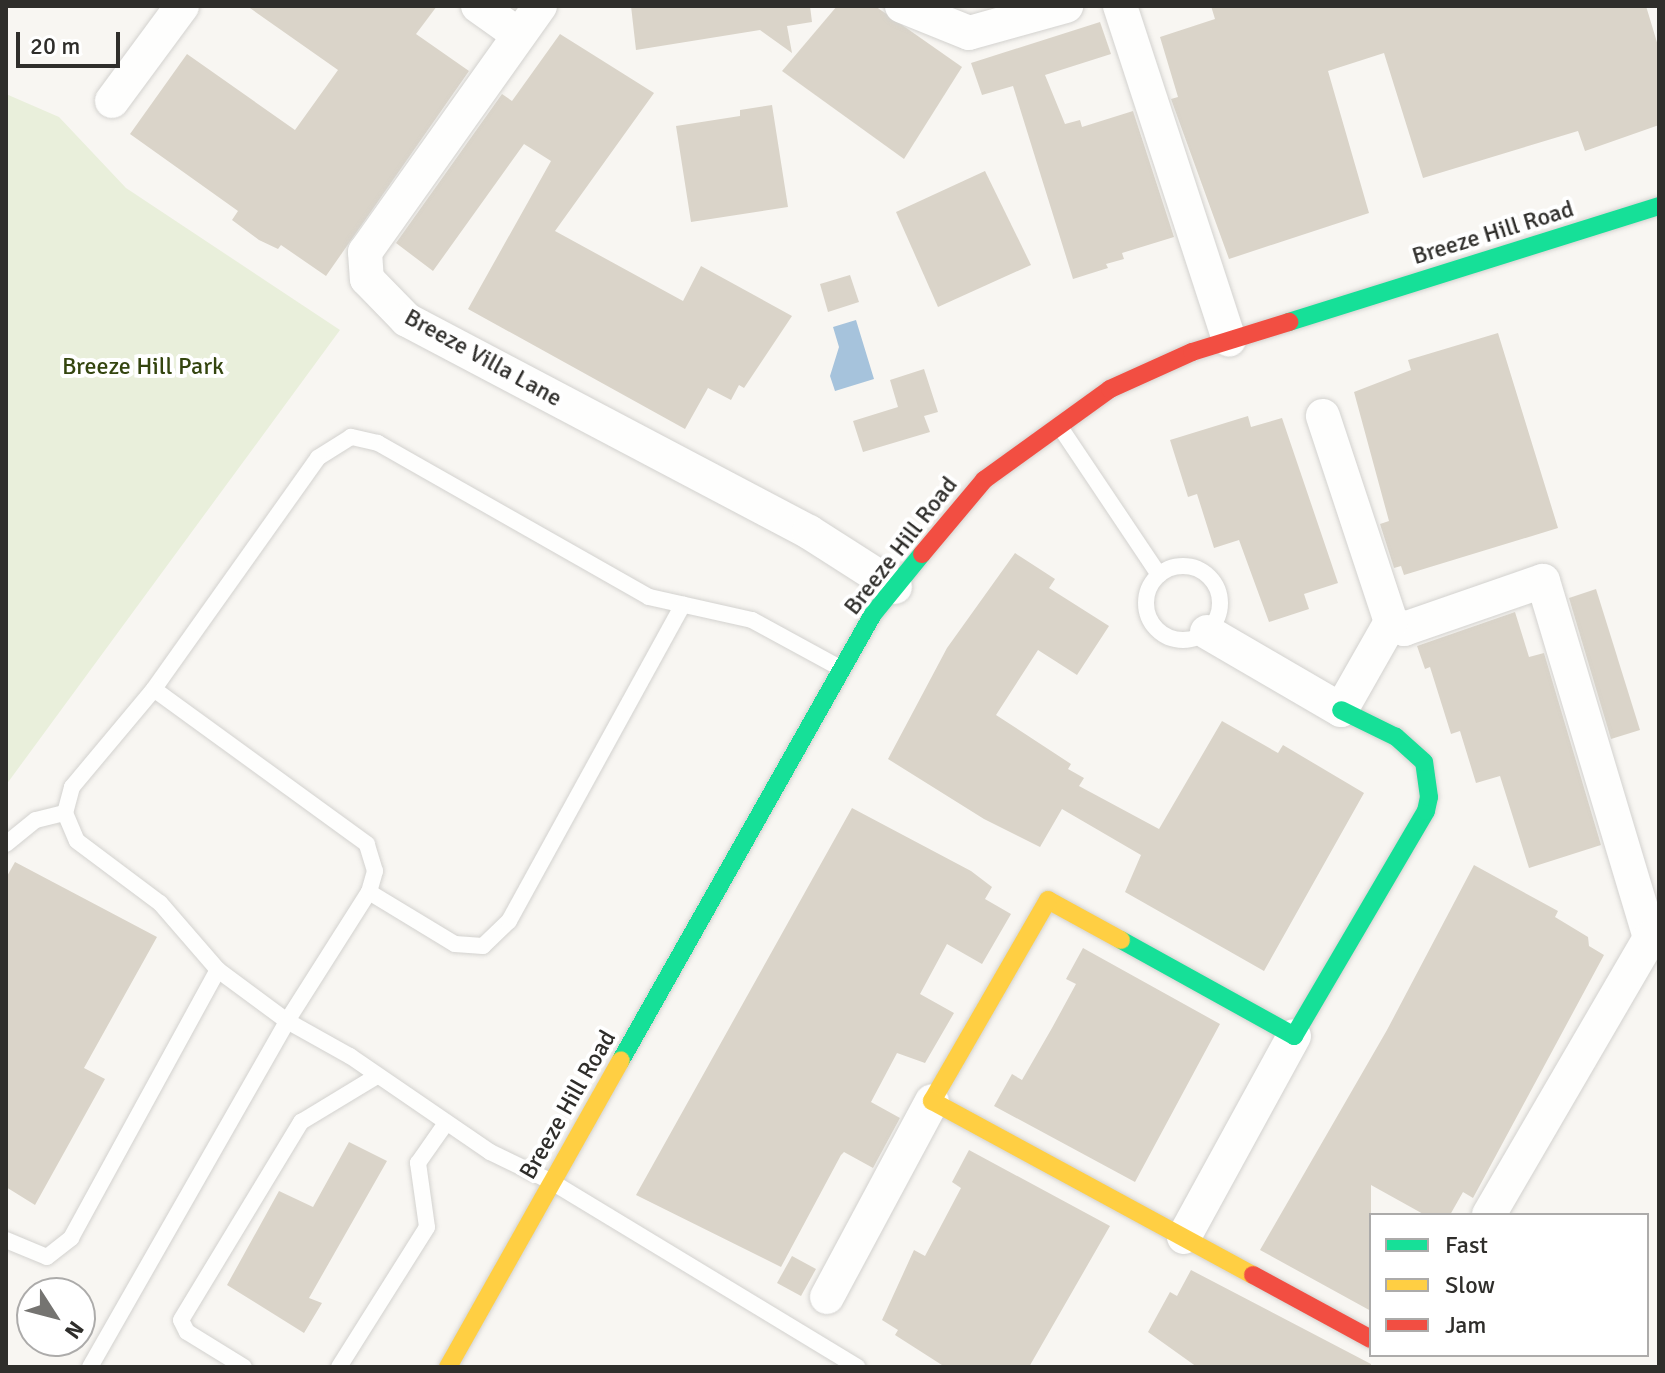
<!DOCTYPE html>
<html>
<head>
<meta charset="utf-8">
<style>
  body { margin:0 }
  #map { position:relative; width:1665px; height:1373px; overflow:hidden; background:#f8f6f2; font-family:Signika,sans-serif }
  div>[style] { position:absolute }
  [style*='--x'] { left:calc(var(--x)*1px); top:calc(var(--y)*1px); width:calc(var(--w)*1px); rotate:calc(var(--a)*1deg) }
  .green>* { inset:0; background:#e9efdb }
  .water>* { inset:0; background:#a6c3dc }
  .building>* { inset:0; background:#dad4c9 }
  .roads { filter:drop-shadow(0 0 2px #d3d2cf) drop-shadow(0 0 2px #d3d2cf) }
  .lane>* { height:16px; margin:-8px; padding:0 8px; transform-origin:8px; border-radius:8px; background:#fefefd }
  .lane>.ring { margin:-8px; padding:0; box-sizing:content-box; background:none; border:16px solid #fefefd; border-radius:50% }
  .street>* { height:34px; margin:-17px; padding:0 17px; transform-origin:17px; border-radius:17px; background:#fefefd }
  .fast>* { height:18px; margin:-9px; padding:0 9px; transform-origin:9px; border-radius:9px; background:#16e098 }
  .slow>* { height:18px; margin:-9px; padding:0 9px; transform-origin:9px; border-radius:9px; background:#ffcf43 }
  .jam>* { height:18px; margin:-9px; padding:0 9px; transform-origin:9px; border-radius:9px; background:#f24e42 }
  span { translate:-50% -50%; white-space:nowrap; text-align:center; line-height:1.15; -webkit-text-stroke:8px #fff; paint-order:stroke }
  .street-label { font-size:24px; color:#2f2e2b }
  .park-label { font-size:24px; color:#34450f }
  .frame { position:absolute; inset:0; border:8px solid #2f2e2b; pointer-events:none }
  .legend { position:absolute; left:1369px; top:1213px; width:280px; height:144px; box-sizing:border-box; background:#fff; border:2px solid #acabaa; margin:0; padding:10px 14px; list-style:none; font-size:24px; color:#2f2e2b }
  .legend li { display:flex; align-items:center; gap:16px; height:40px }
  .legend b { width:40px; border:2px solid #acabaa }
  .north { position:absolute; left:16px; top:1277px; width:80px; height:80px; box-sizing:border-box; background:#fff; border:2px solid #acabaa; border-radius:50%; rotate:126deg; font-size:22px; font-weight:700; line-height:32px; text-align:center; color:#2f2e2b }
  .north::after { content:''; display:block; margin:auto; width:28px; height:36px; background:#757471; clip-path:polygon(50% 0,100% 100%,50% 72%,0 100%) }
  .scale { position:absolute; left:16px; top:32px; width:104px; height:36px; box-sizing:border-box; border:4px solid #2f2e2b; border-top:0; padding-left:10px; font-size:24px; line-height:28px; white-space:nowrap; color:#2f2e2b; -webkit-text-stroke:6px #fff; paint-order:stroke }
</style>
</head>
<body>
<div id="map">
  <div class="green">
    <div style="clip-path:polygon(6px 94px,59px 117px,126px 188px,340px 330px,6px 785px)"></div>
  </div>
  <div class="water">
    <div style="clip-path:polygon(856px 320px,874px 379px,835px 391px,830px 376px,839px 347px,833px 327px)"></div>
  </div>
  <div class="building">
    <div style="clip-path:polygon(247px 6px,437px 6px,416px 34px,469px 71px,326px 276px,281px 245px,278px 249px,259px 240px,232px 220px,238px 211px,130px 134px,187px 54px,295px 130px,338px 70px)"></div>
    <div style="clip-path:polygon(631px 6px,810px 6px,812px 22px,787px 26px,792px 53px,760px 30px,636px 50px)"></div>
    <div style="clip-path:polygon(837px 6px,875px 6px,962px 67px,904px 159px,782px 71px)"></div>
    <div style="clip-path:polygon(1211px 6px,1646px 6px,1659px 49px,1659px 125px,1585px 151px,1578px 131px,1423px 178px,1384px 53px,1328px 71px,1369px 213px,1229px 259px,1171px 99px,1178px 97px,1160px 37px,1215px 19px)"></div>
    <div style="clip-path:polygon(1100px 22px,1111px 54px,1045px 75px,1065px 124px,1080px 120px,1082px 127px,1133px 111px,1174px 237px,1122px 253px,1124px 259px,1106px 264px,1108px 268px,1073px 279px,1013px 86px,982px 95px,971px 63px)"></div>
    <div style="clip-path:polygon(560px 34px,654px 93px,555px 231px,683px 301px,701px 266px,792px 316px,744px 388px,739px 385px,731px 400px,708px 388px,685px 429px,468px 309px,551px 161px,524px 144px,433px 271px,396px 243px,502px 94px,512px 101px)"></div>
    <div style="clip-path:polygon(772px 105px,788px 207px,691px 222px,676px 126px,740px 116px,740px 110px)"></div>
    <div style="clip-path:polygon(985px 171px,1031px 265px,938px 307px,896px 212px)"></div>
    <div style="clip-path:polygon(850px 275px,859px 302px,828px 312px,820px 284px)"></div>
    <div style="clip-path:polygon(1498px 333px,1558px 528px,1404px 575px,1401px 566px,1394px 568px,1380px 524px,1389px 521px,1354px 392px,1411px 370px,1408px 360px)"></div>
    <div style="clip-path:polygon(924px 369px,938px 412px,924px 416px,930px 432px,863px 452px,853px 421px,898px 407px,890px 380px)"></div>
    <div style="clip-path:polygon(1248px 416px,1251px 427px,1282px 418px,1338px 583px,1304px 594px,1309px 609px,1269px 622px,1239px 540px,1214px 548px,1197px 494px,1188px 497px,1170px 440px)"></div>
    <div style="clip-path:polygon(1015px 553px,1055px 579px,1049px 588px,1109px 626px,1077px 675px,1038px 650px,996px 715px,1071px 764px,1068px 769px,1084px 778px,1079px 786px,1159px 829px,1222px 721px,1278px 753px,1283px 745px,1364px 793px,1264px 971px,1125px 892px,1141px 855px,1062px 809px,1040px 847px,984px 819px,888px 759px,947px 648px)"></div>
    <div style="clip-path:polygon(1596px 589px,1640px 730px,1611px 739px,1569px 598px)"></div>
    <div style="clip-path:polygon(1515px 612px,1529px 657px,1544px 653px,1601px 845px,1529px 868px,1500px 776px,1476px 783px,1460px 731px,1451px 734px,1430px 667px,1425px 669px,1417px 646px)"></div>
    <div style="clip-path:polygon(852px 808px,971px 871px,992px 887px,985px 899px,1011px 914px,982px 964px,947px 944px,920px 994px,954px 1013px,925px 1063px,897px 1053px,871px 1102px,900px 1118px,873px 1168px,844px 1152px,841px 1155px,781px 1267px,636px 1195px)"></div>
    <div style="clip-path:polygon(15px 862px,157px 937px,84px 1068px,105px 1079px,35px 1205px,6px 1187px,6px 878px)"></div>
    <div style="clip-path:polygon(1474px 865px,1558px 911px,1555px 917px,1588px 937px,1589px 946px,1604px 955px,1473px 1198px,1463px 1192px,1450px 1215px,1425px 1215px,1371px 1185px,1371px 1311px,1260px 1250px,1387px 1030px)"></div>
    <div style="clip-path:polygon(1083px 948px,1220px 1024px,1135px 1182px,994px 1106px,1012px 1074px,1022px 1080px,1052px 1028px,1076px 984px,1066px 979px)"></div>
    <div style="clip-path:polygon(349px 1142px,387px 1161px,309px 1298px,322px 1303px,304px 1333px,227px 1285px,279px 1191px,313px 1207px)"></div>
    <div style="clip-path:polygon(969px 1150px,1110px 1226px,1029px 1367px,945px 1367px,895px 1335px,898px 1330px,882px 1320px,914px 1250px,925px 1256px,961px 1188px,952px 1182px)"></div>
    <div style="clip-path:polygon(792px 1256px,816px 1269px,801px 1296px,777px 1283px)"></div>
    <div style="clip-path:polygon(1191px 1270px,1371px 1364px,1371px 1367px,1197px 1367px,1148px 1332px,1170px 1292px,1177px 1296px)"></div>
  </div>
  <div class="roads">
    <div class="lane">
      <div style="--x:1060;--y:427;--w:178;--a:56.2"></div>
      <div class="ring" style="left:1146px;top:566px;width:58px;height:58px"></div>
      <div style="--x:840;--y:668;--w:100;--a:-151.4"></div>
      <div style="--x:752;--y:620;--w:106;--a:-167.4"></div>
      <div style="--x:649;--y:597;--w:312;--a:-150.4"></div>
      <div style="--x:378;--y:443;--w:28;--a:-167"></div>
      <div style="--x:351;--y:437;--w:39;--a:148"></div>
      <div style="--x:318;--y:458;--w:283;--a:125.4"></div>
      <div style="--x:154;--y:689;--w:128;--a:129.9"></div>
      <div style="--x:72;--y:787;--w:27;--a:105"></div>
      <div style="--x:65;--y:813;--w:30;--a:67"></div>
      <div style="--x:77;--y:841;--w:104;--a:36.8"></div>
      <div style="--x:160;--y:903;--w:89;--a:49.1"></div>
      <div style="--x:218;--y:970;--w:86;--a:36.5"></div>
      <div style="--x:287;--y:1021;--w:72;--a:29.1"></div>
      <div style="--x:350;--y:1056;--w:170;--a:34.4"></div>
      <div style="--x:490;--y:1152;--w:69;--a:25.8"></div>
      <div style="--x:552;--y:1182;--w:357;--a:31.2"></div>
      <div style="--x:6;--y:844;--w:38;--a:-39"></div>
      <div style="--x:36;--y:820;--w:30;--a:-14"></div>
      <div style="--x:369;--y:892;--w:100;--a:31.2"></div>
      <div style="--x:455;--y:944;--w:28;--a:4"></div>
      <div style="--x:483;--y:946;--w:36;--a:-44"></div>
      <div style="--x:509;--y:921;--w:361;--a:-61.2"></div>
      <div style="--x:6;--y:1240;--w:44;--a:22.5"></div>
      <div style="--x:47;--y:1257;--w:31;--a:-38"></div>
      <div style="--x:71;--y:1238;--w:306;--a:-61.3"></div>
      <div style="--x:90;--y:1367;--w:398;--a:-60.3"></div>
      <div style="--x:287;--y:1021;--w:153;--a:-57.6"></div>
      <div style="--x:369;--y:892;--w:22;--a:-74"></div>
      <div style="--x:375;--y:871;--w:28;--a:-107"></div>
      <div style="--x:367;--y:844;--w:263;--a:-144"></div>
      <div style="--x:244;--y:1367;--w:67;--a:-148.4"></div>
      <div style="--x:187;--y:1332;--w:13;--a:-117"></div>
      <div style="--x:181;--y:1320;--w:232;--a:-58.8"></div>
      <div style="--x:301;--y:1122;--w:89;--a:-31.2"></div>
      <div style="--x:339;--y:1367;--w:165;--a:-57.8"></div>
      <div style="--x:427;--y:1227;--w:65;--a:-98"></div>
      <div style="--x:418;--y:1163;--w:49;--a:-55"></div>
    </div>
    <div class="street">
      <div style="--x:478;--y:6;--w:50;--a:35.3"></div>
      <div style="--x:540;--y:6;--w:302;--a:125.4"></div>
      <div style="--x:365;--y:252;--w:27;--a:86"></div>
      <div style="--x:367;--y:279;--w:57;--a:45.7"></div>
      <div style="--x:407;--y:320;--w:454;--a:27.8"></div>
      <div style="--x:809;--y:532;--w:102;--a:32.6"></div>
      <div style="--x:902;--y:6;--w:72;--a:21.9"></div>
      <div style="--x:969;--y:33;--w:101;--a:-15.6"></div>
      <div style="--x:1120;--y:6;--w:351;--a:71.9"></div>
      <div style="--x:112;--y:101;--w:118;--a:-53.6"></div>
      <div style="--x:1391;--y:622;--w:15;--a:28"></div>
      <div style="--x:1404;--y:629;--w:147;--a:-19.1"></div>
      <div style="--x:1543;--y:581;--w:373;--a:73.3"></div>
      <div style="--x:1650;--y:938;--w:320;--a:120.2"></div>
      <div style="--x:1207;--y:632;--w:155;--a:30.2"></div>
      <div style="--x:1341;--y:710;--w:101;--a:-60.4"></div>
      <div style="--x:1391;--y:622;--w:217;--a:-108.3"></div>
      <div style="--x:1184;--y:1237;--w:229;--a:-61.3"></div>
      <div style="--x:827;--y:1297;--w:222;--a:-61.8"></div>
    </div>
    <div class="fast">
      <div style="--x:1289;--y:322;--w:388;--a:-17.4"></div>
      <div style="--x:1121;--y:940;--w:198;--a:29"></div>
      <div style="--x:1294;--y:1036;--w:261;--a:-59.6"></div>
      <div style="--x:1426;--y:811;--w:14;--a:-78"></div>
      <div style="--x:1429;--y:797;--w:35;--a:-98"></div>
      <div style="--x:1424;--y:762;--w:38;--a:-138"></div>
      <div style="--x:1396;--y:737;--w:61;--a:-153.9"></div>
      <div style="--x:621;--y:1060;--w:512;--a:-60.53"></div>
      <div style="--x:873;--y:614;--w:77;--a:-50.8"></div>
    </div>
    <div class="slow">
      <div style="--x:1121;--y:940;--w:83;--a:-151.3"></div>
      <div style="--x:1048;--y:900;--w:232;--a:120"></div>
      <div style="--x:932;--y:1101;--w:365;--a:28.5"></div>
      <div style="--x:448;--y:1367;--w:352;--a:-60.6"></div>
    </div>
    <div class="jam">
      <div style="--x:922;--y:554;--w:97;--a:-50"></div>
      <div style="--x:984;--y:480;--w:155;--a:-35.8"></div>
      <div style="--x:1110;--y:389;--w:90;--a:-24.3"></div>
      <div style="--x:1192;--y:352;--w:102;--a:-17.2"></div>
      <div style="--x:1253;--y:1275;--w:134;--a:28.5"></div>
    </div>
  </div>
  <div class="street-label">
    <span style="left:1493px;top:233px;rotate:-17deg">Breeze Hill Road</span>
    <span style="left:483px;top:358px;rotate:29deg">Breeze Villa Lane</span>
    <span style="left:901px;top:546px;rotate:-52deg">Breeze Hill Road</span>
    <span style="left:568px;top:1105px;rotate:-60deg">Breeze Hill Road</span>
  </div>
  <div class="park-label">
    <span style="left:143px;top:367px">Breeze Hill Park</span>
  </div>
  <div class="frame"></div>
  <ul class="legend">
  <li><b style="height:10px;background:#16e098"></b>Fast</li>
  <li><b style="height:10px;background:#ffcf43"></b>Slow</li>
  <li><b style="height:10px;background:#f24e42"></b>Jam</li>
  </ul>
  <div class="north">N</div>
  <div class="scale">20 m</div>
</div>
</body>
</html>
